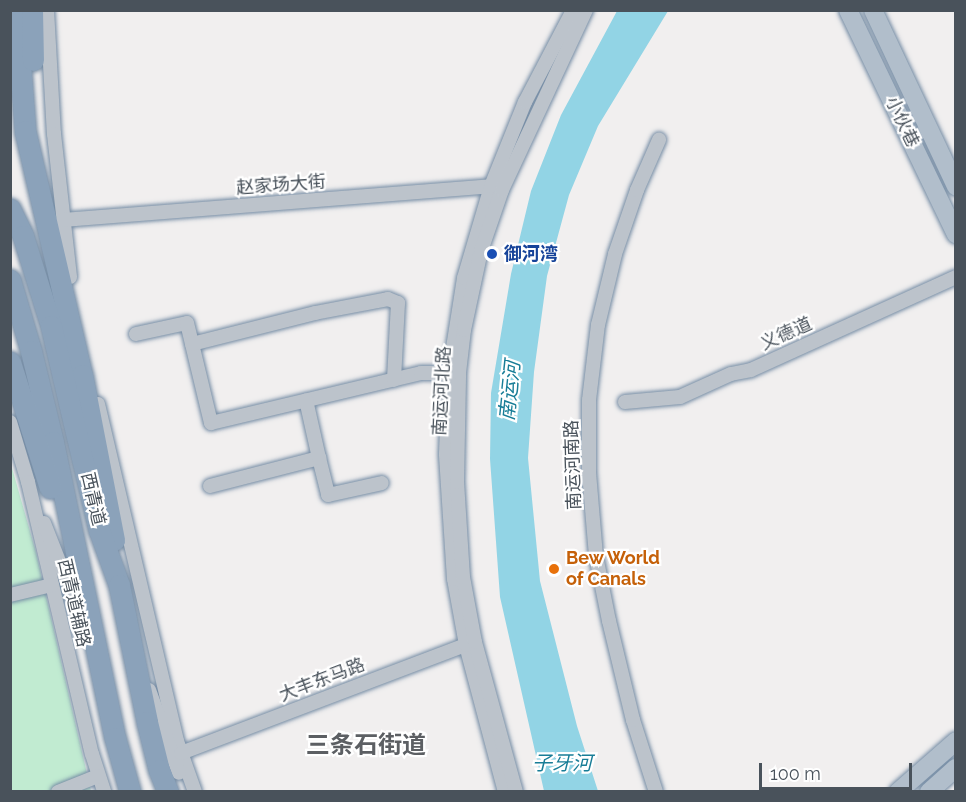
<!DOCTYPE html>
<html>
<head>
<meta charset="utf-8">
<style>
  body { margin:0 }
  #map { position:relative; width:966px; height:802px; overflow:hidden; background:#f1efef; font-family:Raleway,"Noto Sans SC",sans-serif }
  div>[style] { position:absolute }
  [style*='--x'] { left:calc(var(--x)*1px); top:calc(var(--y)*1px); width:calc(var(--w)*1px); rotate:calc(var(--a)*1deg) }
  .green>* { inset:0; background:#c1ebd1 }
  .water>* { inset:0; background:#92d4e5 }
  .roads { filter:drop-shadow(0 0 2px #768da5) drop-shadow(0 0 2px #768da5) }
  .minor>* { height:14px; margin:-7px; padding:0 7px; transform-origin:7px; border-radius:7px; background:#bcc3cb }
  .major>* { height:18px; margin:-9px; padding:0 9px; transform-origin:9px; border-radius:9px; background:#b1becb }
  .highway>* { height:21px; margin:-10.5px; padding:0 10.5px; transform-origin:10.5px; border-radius:10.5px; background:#8ba2ba }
  .dots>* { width:16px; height:16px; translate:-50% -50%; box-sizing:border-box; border:3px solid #fff; border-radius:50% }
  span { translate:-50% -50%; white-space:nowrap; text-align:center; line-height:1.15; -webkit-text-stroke:4.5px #fff; paint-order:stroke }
  .street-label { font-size:18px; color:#49525b }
  .transit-label { font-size:18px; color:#164399; font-weight:700 }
  .left { translate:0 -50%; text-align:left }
  .food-label { font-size:18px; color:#c56008; font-weight:700 }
  .water-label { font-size:20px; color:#187d97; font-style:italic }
  .district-label { font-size:24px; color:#5c5f63; font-weight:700 }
  .frame { position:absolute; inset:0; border:12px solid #49525b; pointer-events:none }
  .scale { position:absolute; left:759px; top:763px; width:153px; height:27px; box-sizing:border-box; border:3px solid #49525b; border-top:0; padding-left:8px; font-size:18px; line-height:21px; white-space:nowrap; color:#49525b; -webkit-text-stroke:4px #fff; paint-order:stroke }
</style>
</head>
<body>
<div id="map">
  <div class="green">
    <div style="clip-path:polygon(10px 461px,36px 552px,91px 791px,11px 791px)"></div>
  </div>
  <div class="water">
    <div style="clip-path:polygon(617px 11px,668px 11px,598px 126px,569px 195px,547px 276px,534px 372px,528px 458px,540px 581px,577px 726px,598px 791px,544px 791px,500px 597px,490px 459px,491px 393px,511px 274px,531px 191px,561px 115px)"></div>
  </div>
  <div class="roads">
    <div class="minor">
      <div style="--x:47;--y:10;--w:124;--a:86.8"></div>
      <div style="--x:54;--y:134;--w:144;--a:83.6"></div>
      <div style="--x:63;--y:220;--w:429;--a:-4.5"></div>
      <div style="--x:491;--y:186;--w:7;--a:27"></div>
      <div style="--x:136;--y:334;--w:52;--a:-12.2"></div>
      <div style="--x:187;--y:323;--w:103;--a:76.5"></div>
      <div style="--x:211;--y:423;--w:216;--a:-13.4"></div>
      <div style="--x:421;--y:373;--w:36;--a:0"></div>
      <div style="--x:192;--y:344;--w:127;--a:-14.1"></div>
      <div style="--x:315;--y:313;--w:74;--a:-10.9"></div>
      <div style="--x:388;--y:299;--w:11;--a:22"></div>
      <div style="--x:398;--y:303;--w:77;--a:93"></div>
      <div style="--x:625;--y:402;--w:55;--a:-5.2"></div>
      <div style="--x:680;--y:397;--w:56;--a:-24.3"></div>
      <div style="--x:731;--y:374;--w:20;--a:-11"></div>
      <div style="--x:751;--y:370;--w:225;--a:-24.4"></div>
      <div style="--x:98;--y:404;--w:346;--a:76.8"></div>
      <div style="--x:177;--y:741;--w:54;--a:70.6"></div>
      <div style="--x:10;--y:422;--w:63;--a:73.3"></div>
      <div style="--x:28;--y:482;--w:279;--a:76.8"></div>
      <div style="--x:92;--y:754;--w:40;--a:72"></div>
      <div style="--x:319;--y:458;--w:38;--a:76"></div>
      <div style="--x:328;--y:495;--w:55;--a:-12.5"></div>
      <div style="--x:210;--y:486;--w:113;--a:-14.4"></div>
      <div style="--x:319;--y:458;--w:59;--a:-102.6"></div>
      <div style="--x:44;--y:523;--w:104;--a:68.6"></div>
      <div style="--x:10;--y:595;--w:43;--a:-13.4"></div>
      <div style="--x:149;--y:690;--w:88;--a:70.1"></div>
      <div style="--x:181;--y:753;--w:312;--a:-20.8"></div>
      <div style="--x:58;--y:792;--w:43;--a:-21.8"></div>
      <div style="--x:505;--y:792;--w:152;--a:-104.9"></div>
      <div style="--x:466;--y:645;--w:67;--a:-100.3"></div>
      <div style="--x:454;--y:579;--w:125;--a:-93.7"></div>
      <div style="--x:446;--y:454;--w:81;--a:-87.9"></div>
      <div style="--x:449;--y:373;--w:96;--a:-81"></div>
      <div style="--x:464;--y:278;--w:96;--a:-73.6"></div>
      <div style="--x:491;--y:186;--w:91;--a:-68"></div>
      <div style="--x:525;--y:102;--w:104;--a:-62.4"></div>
      <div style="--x:516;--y:792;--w:156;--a:-105.3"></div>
      <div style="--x:475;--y:642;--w:66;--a:-100.5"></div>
      <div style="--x:463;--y:577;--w:95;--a:-93.6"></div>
      <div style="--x:457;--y:482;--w:109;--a:-88.9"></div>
      <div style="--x:459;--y:373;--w:43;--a:-83.4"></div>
      <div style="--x:464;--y:330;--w:81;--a:-77.9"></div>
      <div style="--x:481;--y:251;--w:65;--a:-71"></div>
      <div style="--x:502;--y:190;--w:199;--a:-65"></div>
      <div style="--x:656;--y:792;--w:76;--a:-107.7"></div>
      <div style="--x:633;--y:720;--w:102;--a:-103.6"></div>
      <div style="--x:609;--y:621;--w:66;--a:-101.3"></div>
      <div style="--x:596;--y:556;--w:83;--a:-94.8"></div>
      <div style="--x:589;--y:473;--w:73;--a:-90"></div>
      <div style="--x:589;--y:400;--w:76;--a:-83.2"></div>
      <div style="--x:598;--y:325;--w:73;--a:-76.5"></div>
      <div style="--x:615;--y:254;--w:68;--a:-71"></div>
      <div style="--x:637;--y:190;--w:55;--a:-66.3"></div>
    </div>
    <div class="major">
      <div style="--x:848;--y:10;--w:249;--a:64.3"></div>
      <div style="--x:873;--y:10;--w:195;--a:64.8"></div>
      <div style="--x:898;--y:792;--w:77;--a:-41.3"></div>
      <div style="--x:929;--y:792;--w:36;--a:-42"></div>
    </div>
    <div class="highway">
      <div style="--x:16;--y:10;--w:121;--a:85.7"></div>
      <div style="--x:25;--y:131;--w:251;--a:76.9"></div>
      <div style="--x:82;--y:375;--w:168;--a:79"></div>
      <div style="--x:32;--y:10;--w:50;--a:88.9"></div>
      <div style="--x:10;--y:209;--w:30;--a:64"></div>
      <div style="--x:23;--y:236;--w:94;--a:72.7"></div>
      <div style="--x:51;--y:326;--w:210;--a:76.8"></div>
      <div style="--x:99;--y:530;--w:59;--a:70"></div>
      <div style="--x:119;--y:585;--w:140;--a:78.4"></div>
      <div style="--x:147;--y:722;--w:49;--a:76"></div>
      <div style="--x:159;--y:770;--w:24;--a:68"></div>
      <div style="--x:10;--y:280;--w:74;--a:73.5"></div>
      <div style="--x:31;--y:351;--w:94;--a:76.4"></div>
      <div style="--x:53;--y:442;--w:302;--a:78.2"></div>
      <div style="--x:115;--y:738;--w:56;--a:74.5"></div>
      <div style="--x:10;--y:362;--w:132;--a:72.4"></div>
    </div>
  </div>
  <div class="dots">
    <div style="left:492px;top:254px;background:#1a4fb4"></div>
    <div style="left:554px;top:569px;background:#e8710a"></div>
  </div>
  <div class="street-label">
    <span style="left:902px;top:122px;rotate:64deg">小伙巷</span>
    <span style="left:281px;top:185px;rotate:-4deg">赵家场大街</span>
    <span style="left:786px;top:334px;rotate:-24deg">义德道</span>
    <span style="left:442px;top:391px;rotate:-87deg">南运河北路</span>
    <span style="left:573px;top:465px;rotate:-92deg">南运河南路</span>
    <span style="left:93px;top:499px;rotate:77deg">西青道</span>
    <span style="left:74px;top:603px;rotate:77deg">西青道辅路</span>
    <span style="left:322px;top:680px;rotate:-21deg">大丰东马路</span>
  </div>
  <div class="transit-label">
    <span class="left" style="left:504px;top:254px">御河湾</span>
  </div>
  <div class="food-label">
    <span class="left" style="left:566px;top:569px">Bew World<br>of Canals</span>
  </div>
  <div class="water-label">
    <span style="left:510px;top:391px;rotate:-84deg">南运河</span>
    <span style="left:562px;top:763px">子牙河</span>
  </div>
  <div class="district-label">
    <span style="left:366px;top:745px">三条石街道</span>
  </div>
  <div class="frame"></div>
  <div class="scale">100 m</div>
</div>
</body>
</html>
